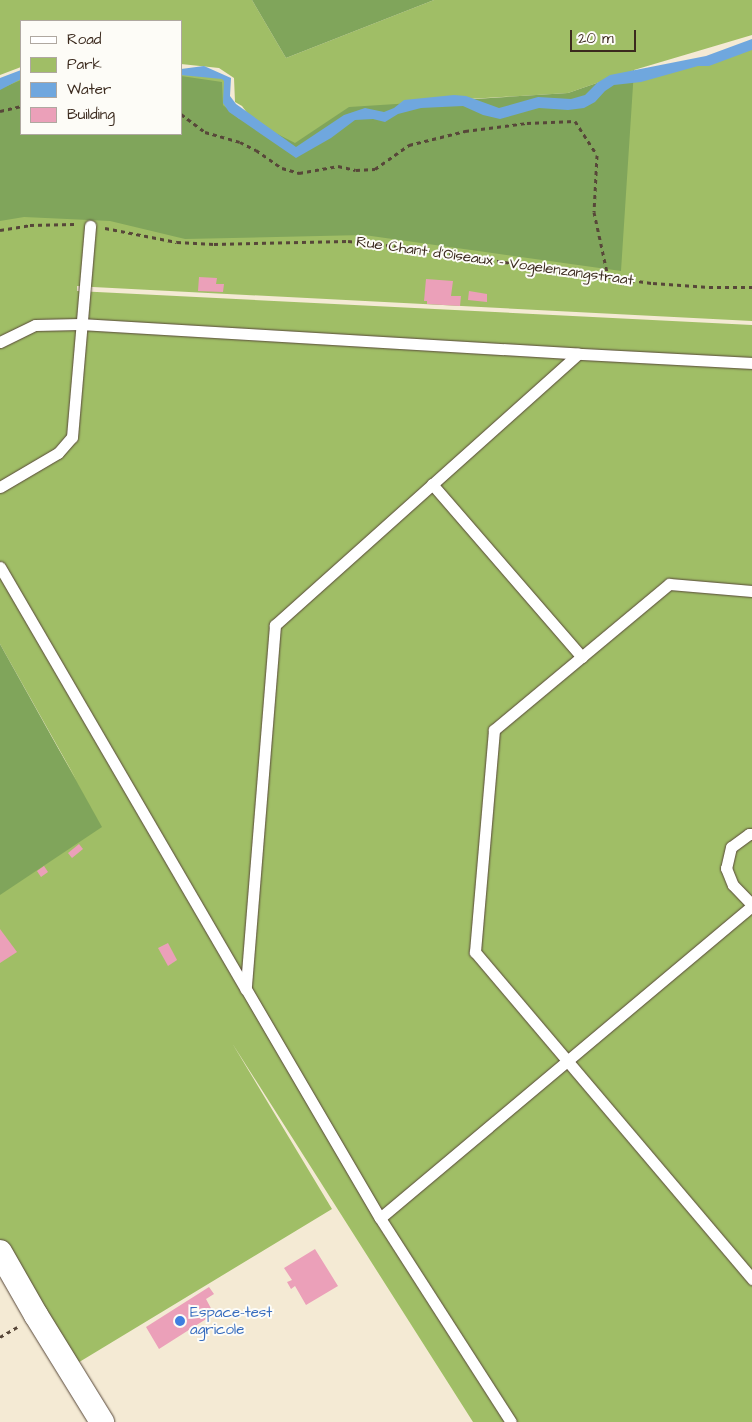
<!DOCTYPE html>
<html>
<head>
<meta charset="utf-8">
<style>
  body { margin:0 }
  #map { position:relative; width:752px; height:1422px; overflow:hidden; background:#f4ead4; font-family:"Architects Daughter",sans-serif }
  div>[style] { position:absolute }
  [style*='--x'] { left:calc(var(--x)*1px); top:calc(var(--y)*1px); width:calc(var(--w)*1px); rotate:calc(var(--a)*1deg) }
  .green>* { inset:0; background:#a0be66 }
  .forest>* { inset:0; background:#80a55b }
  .water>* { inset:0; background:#6fa7de }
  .building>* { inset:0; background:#eba0b9 }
  .path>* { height:3px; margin-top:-1.5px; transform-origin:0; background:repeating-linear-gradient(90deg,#574739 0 4px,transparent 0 8px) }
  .roads { filter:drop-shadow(0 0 1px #574739) drop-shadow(0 0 1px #574739) }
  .service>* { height:11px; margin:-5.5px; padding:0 5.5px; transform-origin:5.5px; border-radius:5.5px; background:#fff }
  .minor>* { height:24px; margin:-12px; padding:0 12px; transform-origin:12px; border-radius:12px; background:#fff }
  .dots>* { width:14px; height:14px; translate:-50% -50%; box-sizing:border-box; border:2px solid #fdfcf7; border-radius:50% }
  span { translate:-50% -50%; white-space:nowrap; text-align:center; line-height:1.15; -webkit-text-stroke:4px #fdfcf7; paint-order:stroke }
  .street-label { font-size:15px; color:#3b2a1e }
  .shop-label { font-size:15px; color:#366cbe }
  .left { translate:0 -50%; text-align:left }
  .legend { position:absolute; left:20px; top:20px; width:162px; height:115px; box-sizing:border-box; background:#fdfcf7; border:1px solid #afa8a0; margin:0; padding:6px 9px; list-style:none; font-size:15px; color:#3b2a1e }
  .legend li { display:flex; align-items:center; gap:10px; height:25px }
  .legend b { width:25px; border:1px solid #afa8a0 }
  .scale { position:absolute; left:570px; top:30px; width:66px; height:22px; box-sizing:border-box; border:2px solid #3b2a1e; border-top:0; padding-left:6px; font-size:15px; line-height:18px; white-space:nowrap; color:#3b2a1e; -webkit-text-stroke:4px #fdfcf7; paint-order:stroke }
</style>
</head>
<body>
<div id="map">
  <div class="green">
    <div style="clip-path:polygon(0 0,252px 0,286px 58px,434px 0,752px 0,752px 35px,634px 70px,568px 93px,469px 99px,483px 112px,598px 87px,752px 45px,752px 321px,93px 287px,77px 286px,77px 291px,752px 325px,752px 1422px,473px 1422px,232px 1043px,332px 1209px,76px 1364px,0 1242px,0 650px,77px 781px,0 644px,0 82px,21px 74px,21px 134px,181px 134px,181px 71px,224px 77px,230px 105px,251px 118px,242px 106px,235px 102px,234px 78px,219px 68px,181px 64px,181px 21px,21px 21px,21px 67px,0 75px)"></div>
  </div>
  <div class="forest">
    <div style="clip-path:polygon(252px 0,434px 0,286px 58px)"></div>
    <div style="clip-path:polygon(634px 70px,621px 271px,364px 235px,185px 239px,110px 221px,24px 217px,0 221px,0 89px,21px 80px,21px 134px,181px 134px,181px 76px,222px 82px,223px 105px,239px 119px,254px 122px,295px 143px,349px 107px,568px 93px)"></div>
    <div style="clip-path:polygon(0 644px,102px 827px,0 895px)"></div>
  </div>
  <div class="water">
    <div style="clip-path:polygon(752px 39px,752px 50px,709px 66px,698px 66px,641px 82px,614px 85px,605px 91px,595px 102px,584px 108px,568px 110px,539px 108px,500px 119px,483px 115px,463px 106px,421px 108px,398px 114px,385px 122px,373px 119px,355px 120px,331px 138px,296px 158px,229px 112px,223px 103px,224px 81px,222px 79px,181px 75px,181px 69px,204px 66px,231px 78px,230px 96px,236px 104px,296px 147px,344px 115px,365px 108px,384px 112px,394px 108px,404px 100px,454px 95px,466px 96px,499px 108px,538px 97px,571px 99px,585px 95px,597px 83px,610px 75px,706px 56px)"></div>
    <div style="clip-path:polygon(21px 70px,21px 79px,0 90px,0 78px)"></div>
  </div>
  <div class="building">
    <div style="clip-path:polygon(199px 277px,217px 278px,216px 284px,224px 284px,223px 292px,198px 291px)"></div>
    <div style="clip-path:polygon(426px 279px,453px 281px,451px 296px,461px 296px,460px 306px,427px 304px,427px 301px,424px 301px)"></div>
    <div style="clip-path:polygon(469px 291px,487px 294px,487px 302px,468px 300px)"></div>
    <div style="clip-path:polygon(79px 844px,83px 849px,72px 858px,68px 853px)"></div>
    <div style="clip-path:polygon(44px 866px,48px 872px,41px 877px,37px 871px)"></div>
    <div style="clip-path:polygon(0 929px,17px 952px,0 963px)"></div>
    <div style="clip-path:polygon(168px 943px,177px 960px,168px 966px,158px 948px)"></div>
    <div style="clip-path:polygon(315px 1249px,338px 1286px,306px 1305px,295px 1286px,291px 1289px,287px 1282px,292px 1280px,284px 1268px)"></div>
    <div style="clip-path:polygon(209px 1287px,214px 1294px,206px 1299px,214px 1314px,159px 1349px,146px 1327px)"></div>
  </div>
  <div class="path">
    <div style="--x:0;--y:111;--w:22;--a:-13"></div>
    <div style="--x:181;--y:114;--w:30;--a:37"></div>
    <div style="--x:205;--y:132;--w:36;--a:16"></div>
    <div style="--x:240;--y:142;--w:18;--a:27"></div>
    <div style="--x:256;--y:150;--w:32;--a:35"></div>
    <div style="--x:282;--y:168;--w:18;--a:16"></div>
    <div style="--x:299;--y:173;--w:40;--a:-10"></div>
    <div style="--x:338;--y:166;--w:18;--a:13"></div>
    <div style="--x:356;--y:170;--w:19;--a:-3"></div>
    <div style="--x:375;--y:169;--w:42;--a:-35.2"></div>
    <div style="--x:409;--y:145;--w:58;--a:-14"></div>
    <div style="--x:465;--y:131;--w:63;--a:-7.4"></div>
    <div style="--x:527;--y:123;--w:48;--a:-2.4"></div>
    <div style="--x:575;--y:121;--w:40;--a:57.1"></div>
    <div style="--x:597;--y:155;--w:57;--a:93"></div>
    <div style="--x:594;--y:212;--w:66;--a:77.8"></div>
    <div style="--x:105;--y:228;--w:73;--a:11"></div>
    <div style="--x:177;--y:242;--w:37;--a:3"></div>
    <div style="--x:214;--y:244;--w:134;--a:-1.3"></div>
    <div style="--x:348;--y:241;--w:30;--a:6"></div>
    <div style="--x:378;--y:244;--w:278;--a:8.1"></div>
    <div style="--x:653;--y:283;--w:56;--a:4.1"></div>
    <div style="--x:709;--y:287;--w:43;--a:0"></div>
    <div style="--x:0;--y:230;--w:30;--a:-9"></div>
    <div style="--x:30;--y:225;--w:44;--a:-1.3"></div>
    <div style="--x:0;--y:1337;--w:20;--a:-30"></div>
  </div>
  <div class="roads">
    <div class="service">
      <div style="--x:0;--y:342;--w:39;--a:-26"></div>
      <div style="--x:35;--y:325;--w:45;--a:-1.3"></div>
      <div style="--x:80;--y:324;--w:499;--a:3.4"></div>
      <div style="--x:752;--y:363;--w:174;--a:-177"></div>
      <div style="--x:578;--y:354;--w:407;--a:138.2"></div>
      <div style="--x:275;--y:625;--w:365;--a:94.6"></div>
      <div style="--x:246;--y:989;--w:265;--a:59.7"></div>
      <div style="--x:380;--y:1218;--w:486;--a:-40"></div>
      <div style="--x:432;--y:484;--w:229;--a:49.1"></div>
      <div style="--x:0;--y:487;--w:67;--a:-30.4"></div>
      <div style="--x:58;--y:453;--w:21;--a:-49"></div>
      <div style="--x:72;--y:437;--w:212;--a:-85.1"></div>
      <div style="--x:0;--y:567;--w:488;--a:59.8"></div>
      <div style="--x:752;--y:591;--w:83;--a:-175.2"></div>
      <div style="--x:669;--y:584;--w:228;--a:140.2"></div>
      <div style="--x:494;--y:730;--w:223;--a:94.9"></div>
      <div style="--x:475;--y:952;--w:429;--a:49.7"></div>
      <div style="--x:752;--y:834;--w:3;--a:180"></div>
      <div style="--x:749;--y:834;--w:22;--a:144"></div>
      <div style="--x:731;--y:847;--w:22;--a:103"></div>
      <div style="--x:726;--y:868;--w:18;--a:68"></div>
      <div style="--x:733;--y:885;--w:28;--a:46"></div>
      <div style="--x:380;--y:1218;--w:242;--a:57.3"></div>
    </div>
    <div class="minor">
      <div style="--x:0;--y:1252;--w:73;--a:60.3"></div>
      <div style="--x:36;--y:1315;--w:126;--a:58.3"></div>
    </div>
  </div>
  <div class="dots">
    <div style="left:180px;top:1321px;background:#3f7fe0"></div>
  </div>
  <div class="street-label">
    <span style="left:495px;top:261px;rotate:8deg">Rue Chant d'Oiseaux - Vogelenzangstraat</span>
  </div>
  <div class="shop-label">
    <span class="left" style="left:190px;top:1321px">Espace-test<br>agricole</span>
  </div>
  <ul class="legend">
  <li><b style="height:6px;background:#fff"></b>Road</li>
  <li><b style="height:14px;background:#a0be66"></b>Park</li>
  <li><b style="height:14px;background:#6fa7de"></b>Water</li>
  <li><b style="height:14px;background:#eba0b9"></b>Building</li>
  </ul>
  <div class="scale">20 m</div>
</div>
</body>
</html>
